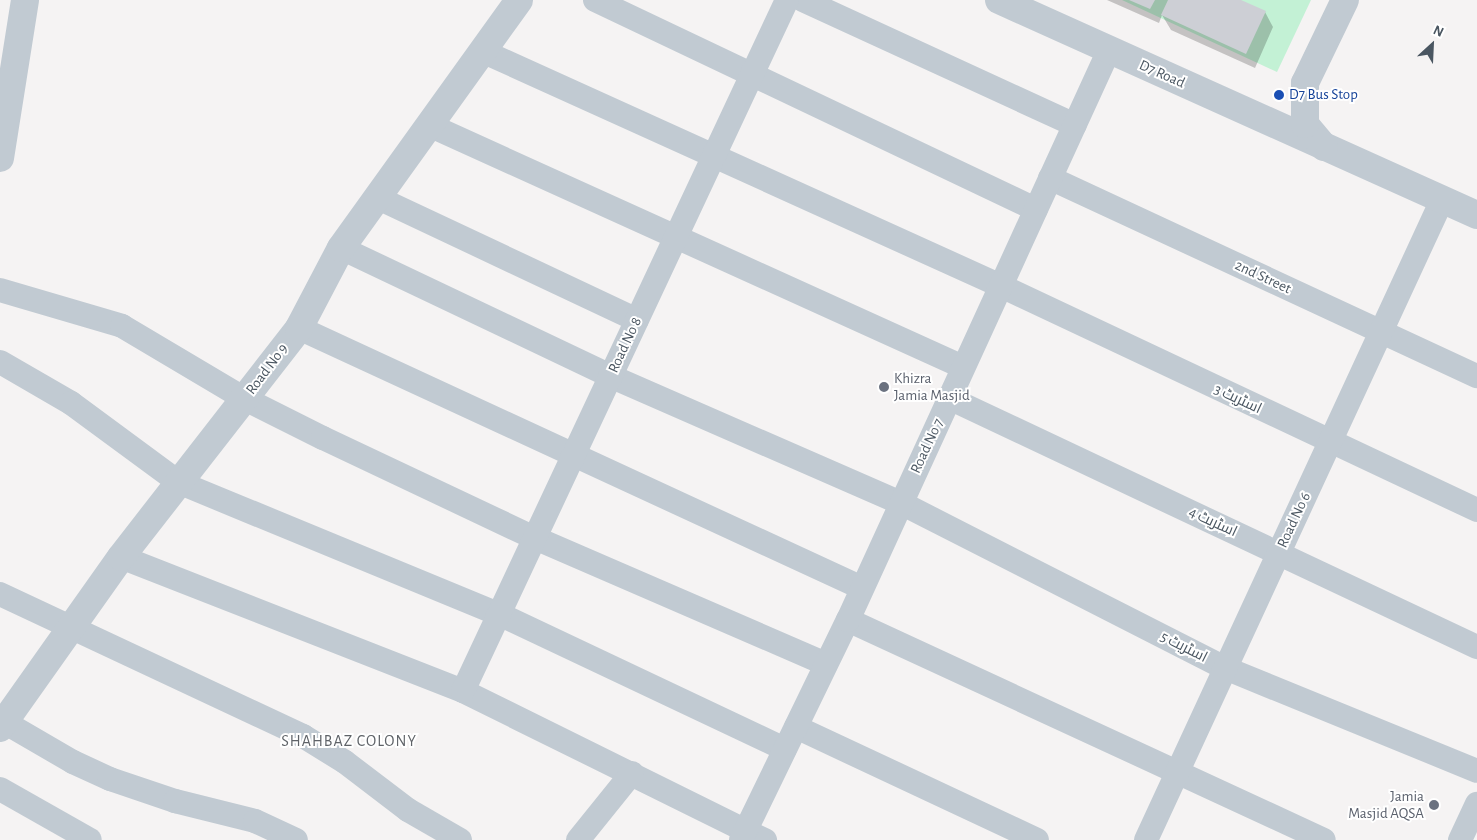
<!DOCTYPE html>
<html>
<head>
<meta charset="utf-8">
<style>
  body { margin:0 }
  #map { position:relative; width:1477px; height:840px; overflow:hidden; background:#f5f3f3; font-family:"Alegreya Sans",Cairo,sans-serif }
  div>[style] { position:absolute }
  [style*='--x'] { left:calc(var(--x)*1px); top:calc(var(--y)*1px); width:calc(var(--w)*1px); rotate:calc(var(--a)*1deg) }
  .green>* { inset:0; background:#c3f1d5 }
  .shadow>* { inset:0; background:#0003 }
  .building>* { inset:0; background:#cdcfd5 }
  .minor>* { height:24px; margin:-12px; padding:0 12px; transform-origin:12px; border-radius:12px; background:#c1cad2 }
  .tertiary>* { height:28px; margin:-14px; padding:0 14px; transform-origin:14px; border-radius:14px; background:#c1cad2 }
  .dots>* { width:14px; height:14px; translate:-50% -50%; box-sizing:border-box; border:2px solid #fff; border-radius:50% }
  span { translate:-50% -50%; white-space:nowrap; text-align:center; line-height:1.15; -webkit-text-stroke:4px #fff; paint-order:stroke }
  .street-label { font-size:15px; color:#4a5661 }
  .transit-label { font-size:15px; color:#164399 }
  .left { translate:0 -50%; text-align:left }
  .worship-label { font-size:15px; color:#5b616d }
  .right { translate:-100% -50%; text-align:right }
  .neighbourhood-label { font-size:16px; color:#5f6368; letter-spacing:1px }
  .north { position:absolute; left:1407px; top:20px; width:50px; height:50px; -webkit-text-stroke:4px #fff; paint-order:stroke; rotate:25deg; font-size:14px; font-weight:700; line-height:20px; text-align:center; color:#4a5661 }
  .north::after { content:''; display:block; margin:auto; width:18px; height:22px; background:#4a5661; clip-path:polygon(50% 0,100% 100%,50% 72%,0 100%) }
</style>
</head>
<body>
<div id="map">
  <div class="green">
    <div style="clip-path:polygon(1122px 0,1311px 0,1277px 72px)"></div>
  </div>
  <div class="shadow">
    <div style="clip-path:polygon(1107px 0,1238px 0,1265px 12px,1273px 27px,1255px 68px,1171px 30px,1162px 15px,1159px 23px)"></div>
  </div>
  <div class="building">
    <div style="clip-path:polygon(1129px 0,1155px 0,1150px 9px)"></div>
    <div style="clip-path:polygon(1168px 0,1241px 0,1266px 11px,1246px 54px,1161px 15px)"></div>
  </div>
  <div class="minor">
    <div style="--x:595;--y:0;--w:488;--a:25.4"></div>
    <div style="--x:803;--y:0;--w:299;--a:24.7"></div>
    <div style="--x:482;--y:51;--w:570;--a:24.36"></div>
    <div style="--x:1001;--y:286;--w:526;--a:25.2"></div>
    <div style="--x:429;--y:125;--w:586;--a:24.38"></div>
    <div style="--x:1050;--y:178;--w:471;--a:24.9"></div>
    <div style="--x:378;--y:198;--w:286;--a:25.2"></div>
    <div style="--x:341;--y:248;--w:298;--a:25.4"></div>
    <div style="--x:610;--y:376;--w:318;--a:23.6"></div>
    <div style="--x:901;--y:503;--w:364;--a:27"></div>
    <div style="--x:1225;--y:668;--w:272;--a:22.2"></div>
    <div style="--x:0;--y:290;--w:127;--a:16.4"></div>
    <div style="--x:122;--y:326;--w:143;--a:30.7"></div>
    <div style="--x:245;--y:399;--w:87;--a:26.6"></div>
    <div style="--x:323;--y:438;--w:234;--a:25.3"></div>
    <div style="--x:535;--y:538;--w:317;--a:23.4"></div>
    <div style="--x:299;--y:328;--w:620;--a:24.79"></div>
    <div style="--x:0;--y:362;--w:82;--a:30"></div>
    <div style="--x:71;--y:403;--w:133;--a:36.4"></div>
    <div style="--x:178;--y:482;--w:347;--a:22.4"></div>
    <div style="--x:499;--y:614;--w:316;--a:25.3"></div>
    <div style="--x:949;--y:398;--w:584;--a:25.25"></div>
    <div style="--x:121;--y:557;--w:367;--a:21.4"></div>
    <div style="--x:463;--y:691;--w:337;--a:26.3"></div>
    <div style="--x:0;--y:594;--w:335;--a:25.1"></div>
    <div style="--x:303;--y:736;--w:49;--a:31.8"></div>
    <div style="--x:345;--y:762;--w:79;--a:37.3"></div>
    <div style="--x:408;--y:810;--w:60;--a:30"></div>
    <div style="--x:848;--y:620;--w:524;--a:24.81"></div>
    <div style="--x:463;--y:691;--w:763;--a:-64.88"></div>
    <div style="--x:4;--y:722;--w:80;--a:30.1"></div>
    <div style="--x:73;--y:762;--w:41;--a:24.7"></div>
    <div style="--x:110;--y:779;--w:69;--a:18.7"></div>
    <div style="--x:175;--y:801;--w:82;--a:14"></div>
    <div style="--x:255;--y:821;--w:45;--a:24.9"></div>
    <div style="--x:796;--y:727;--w:266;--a:25.1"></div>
    <div style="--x:0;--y:789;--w:103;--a:29.5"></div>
    <div style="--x:578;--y:840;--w:86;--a:-51.1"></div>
    <div style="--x:741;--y:840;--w:245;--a:-64.1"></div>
    <div style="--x:848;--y:620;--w:627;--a:-65.4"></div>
    <div style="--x:1146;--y:840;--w:705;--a:-65.18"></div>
    <div style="--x:1460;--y:840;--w:40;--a:-65"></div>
  </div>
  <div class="tertiary">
    <div style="--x:999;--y:0;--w:524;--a:24.22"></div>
    <div style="--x:1324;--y:147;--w:30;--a:-130"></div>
    <div style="--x:1305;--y:124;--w:41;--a:-90"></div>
    <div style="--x:1305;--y:83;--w:92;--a:-64.3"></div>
    <div style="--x:0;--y:158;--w:160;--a:-81"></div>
    <div style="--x:0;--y:728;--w:209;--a:-54.7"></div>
    <div style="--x:121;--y:557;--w:290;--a:-52.1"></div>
    <div style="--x:299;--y:328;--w:90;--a:-62.3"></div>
    <div style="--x:341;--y:248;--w:305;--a:-54.3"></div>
  </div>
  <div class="dots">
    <div style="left:1279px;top:95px;background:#1a4fb4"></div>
    <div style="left:884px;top:387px;background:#6b7280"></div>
    <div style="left:1434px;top:805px;background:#6b7280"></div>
  </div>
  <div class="street-label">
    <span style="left:1162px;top:74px;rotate:24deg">D7 Road</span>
    <span style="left:1263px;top:277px;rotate:25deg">2nd Street</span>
    <span style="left:625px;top:345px;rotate:-65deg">Road No 8</span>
    <span style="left:267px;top:369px;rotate:-53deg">Road No 9</span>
    <span style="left:1238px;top:399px;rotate:25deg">اسٹریٹ 3</span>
    <span style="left:927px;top:446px;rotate:-65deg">Road No 7</span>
    <span style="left:1294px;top:520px;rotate:-65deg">Road No 6</span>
    <span style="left:1213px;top:522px;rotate:25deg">اسٹریٹ 4</span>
    <span style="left:1184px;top:647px;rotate:27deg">اسٹریٹ 5</span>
  </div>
  <div class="transit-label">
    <span class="left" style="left:1289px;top:95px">D7 Bus Stop</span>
  </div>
  <div class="worship-label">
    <span class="left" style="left:894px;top:387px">Khizra<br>Jamia Masjid</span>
    <span class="right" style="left:1424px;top:805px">Jamia<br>Masjid AQSA</span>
  </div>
  <div class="neighbourhood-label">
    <span style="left:349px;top:741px">SHAHBAZ COLONY</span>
  </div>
  <div class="north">N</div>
</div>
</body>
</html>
